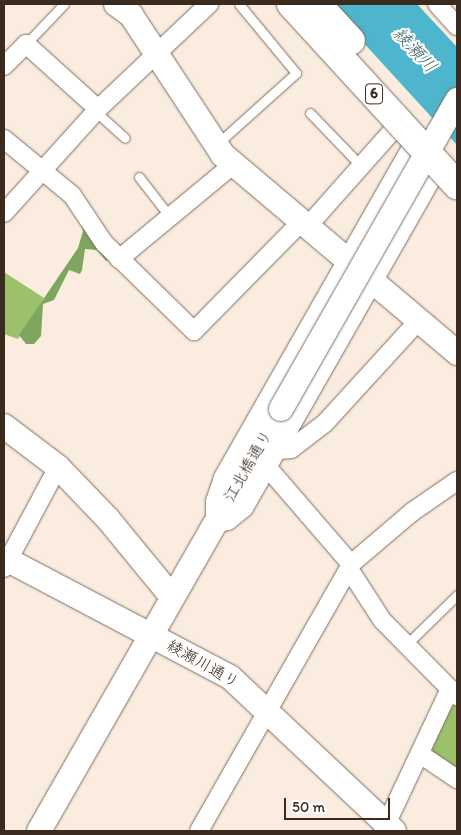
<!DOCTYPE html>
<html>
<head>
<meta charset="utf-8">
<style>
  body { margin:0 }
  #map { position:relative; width:461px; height:835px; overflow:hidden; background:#faecde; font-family:Itim,"Klee One",sans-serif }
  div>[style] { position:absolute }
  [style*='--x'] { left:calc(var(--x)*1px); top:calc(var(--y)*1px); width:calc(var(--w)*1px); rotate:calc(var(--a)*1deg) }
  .green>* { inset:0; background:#9dc06b }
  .forest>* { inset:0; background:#7ea65f }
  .water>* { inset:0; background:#4eb6cc }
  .roads { filter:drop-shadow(0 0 1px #7e6e61) drop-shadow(0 0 1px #7e6e61) }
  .lane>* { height:9px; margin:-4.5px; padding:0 4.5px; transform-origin:4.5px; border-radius:4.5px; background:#fff }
  .street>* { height:18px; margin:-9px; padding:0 9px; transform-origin:9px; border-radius:9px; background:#fff }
  .secondary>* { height:24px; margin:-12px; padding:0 12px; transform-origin:12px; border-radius:12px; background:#fff }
  .bridges { filter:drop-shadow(0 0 1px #7e6e61) drop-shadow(0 0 1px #7e6e61) }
  .secondary-bridge>* { height:24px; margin:-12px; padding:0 12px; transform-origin:12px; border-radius:12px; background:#fff }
  .highway-bridge>* { height:28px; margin:-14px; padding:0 14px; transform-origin:14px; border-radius:14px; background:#fff }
  span { translate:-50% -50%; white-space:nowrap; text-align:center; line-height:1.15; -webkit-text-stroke:4.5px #fff; paint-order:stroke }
  .shield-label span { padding:1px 4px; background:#fff; border:1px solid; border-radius:4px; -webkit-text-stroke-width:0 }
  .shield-label { font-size:15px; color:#3b2a1e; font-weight:700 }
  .street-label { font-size:16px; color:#3b2a1e }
  .water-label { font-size:18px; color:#436264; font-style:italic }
  .frame { position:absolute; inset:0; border:5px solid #3b2a1e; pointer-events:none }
  .scale { position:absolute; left:284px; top:798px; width:106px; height:22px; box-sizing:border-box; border:2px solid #3b2a1e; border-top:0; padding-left:6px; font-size:15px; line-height:18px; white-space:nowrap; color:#3b2a1e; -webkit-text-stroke:4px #fff; paint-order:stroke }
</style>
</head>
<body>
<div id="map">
  <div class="green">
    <div style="clip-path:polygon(4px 272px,44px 298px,18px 339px,4px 334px)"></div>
    <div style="clip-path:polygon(457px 704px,457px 770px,433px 755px,432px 749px,451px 707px)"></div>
  </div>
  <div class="forest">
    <div style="clip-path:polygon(80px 221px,111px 258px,106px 261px,97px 250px,85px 249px,82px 270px,80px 274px,69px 270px,54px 300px,43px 304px,41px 336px,34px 344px,26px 344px,19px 335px,78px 248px,83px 231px)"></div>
  </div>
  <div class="water">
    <div style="clip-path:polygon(328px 4px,417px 4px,457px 47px,457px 145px)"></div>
  </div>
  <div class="roads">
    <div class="lane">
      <div style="--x:26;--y:44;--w:55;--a:-46.5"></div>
      <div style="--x:95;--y:111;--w:40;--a:42"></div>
      <div style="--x:310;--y:113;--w:71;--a:46.1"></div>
      <div style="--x:217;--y:144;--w:106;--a:-41.9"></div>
      <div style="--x:296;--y:73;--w:89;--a:-129.6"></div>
      <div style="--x:139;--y:177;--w:51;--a:52.2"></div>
      <div style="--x:407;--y:644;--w:70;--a:-44.4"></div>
    </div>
    <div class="street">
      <div style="--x:437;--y:4;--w:30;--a:48"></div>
      <div style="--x:4;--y:66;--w:31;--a:-45"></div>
      <div style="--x:26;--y:44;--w:97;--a:42.1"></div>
      <div style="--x:4;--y:139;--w:88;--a:39.5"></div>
      <div style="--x:72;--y:195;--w:58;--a:56.3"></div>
      <div style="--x:104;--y:243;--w:126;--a:44.4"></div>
      <div style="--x:194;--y:331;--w:153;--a:-45.5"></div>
      <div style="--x:411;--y:148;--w:380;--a:119.7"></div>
      <div style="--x:223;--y:478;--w:24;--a:109"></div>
      <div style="--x:215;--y:501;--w:23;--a:90"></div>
      <div style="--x:215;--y:524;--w:13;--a:-13"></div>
      <div style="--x:228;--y:521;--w:21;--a:-39"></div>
      <div style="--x:244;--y:508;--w:383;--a:-60.3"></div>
      <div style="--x:4;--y:213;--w:140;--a:-47.9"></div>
      <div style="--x:98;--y:109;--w:153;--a:-43.4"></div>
      <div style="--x:307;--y:227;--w:130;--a:-48.4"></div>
      <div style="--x:119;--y:259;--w:149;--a:-39.6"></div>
      <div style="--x:279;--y:450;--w:12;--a:-5"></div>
      <div style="--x:291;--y:449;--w:43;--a:-37.4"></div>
      <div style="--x:325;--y:423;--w:139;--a:-47.6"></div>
      <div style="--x:268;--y:468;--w:127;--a:49.2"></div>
      <div style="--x:4;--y:568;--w:115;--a:-61.9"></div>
      <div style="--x:349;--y:569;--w:61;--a:57.1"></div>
      <div style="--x:382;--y:620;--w:107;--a:45.4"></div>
      <div style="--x:420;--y:754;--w:45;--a:34"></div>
      <div style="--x:199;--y:831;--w:307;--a:-60.3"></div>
      <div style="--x:351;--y:564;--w:80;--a:-40.4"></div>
      <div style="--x:412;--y:512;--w:55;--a:-34.6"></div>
      <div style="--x:383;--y:831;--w:155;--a:-64.8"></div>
    </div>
    <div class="secondary">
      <div style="--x:116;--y:4;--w:19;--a:36"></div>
      <div style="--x:131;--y:15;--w:168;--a:56.7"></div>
      <div style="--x:223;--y:155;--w:307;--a:40.2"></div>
      <div style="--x:4;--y:426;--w:68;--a:37.2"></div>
      <div style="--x:58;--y:467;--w:72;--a:46.1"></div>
      <div style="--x:108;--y:519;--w:101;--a:50.6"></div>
      <div style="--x:4;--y:558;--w:255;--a:27.8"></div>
      <div style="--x:230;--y:677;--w:225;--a:43.2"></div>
      <div style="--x:39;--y:831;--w:486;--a:-60.2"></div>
    </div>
  </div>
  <div class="bridges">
    <div class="secondary-bridge">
      <div style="--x:281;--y:409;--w:356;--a:-60.3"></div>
    </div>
    <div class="highway-bridge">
      <div style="--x:291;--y:4;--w:246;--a:47.5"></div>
      <div style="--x:317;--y:4;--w:50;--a:47.4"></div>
    </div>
  </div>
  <div class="shield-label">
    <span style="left:374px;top:94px">6</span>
  </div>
  <div class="street-label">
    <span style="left:248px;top:466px;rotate:-60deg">江北橋通り</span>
    <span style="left:203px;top:664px;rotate:30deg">綾瀬川通り</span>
  </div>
  <div class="water-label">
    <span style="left:415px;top:50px;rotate:47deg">綾瀬川</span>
  </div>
  <div class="frame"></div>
  <div class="scale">50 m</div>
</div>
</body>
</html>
